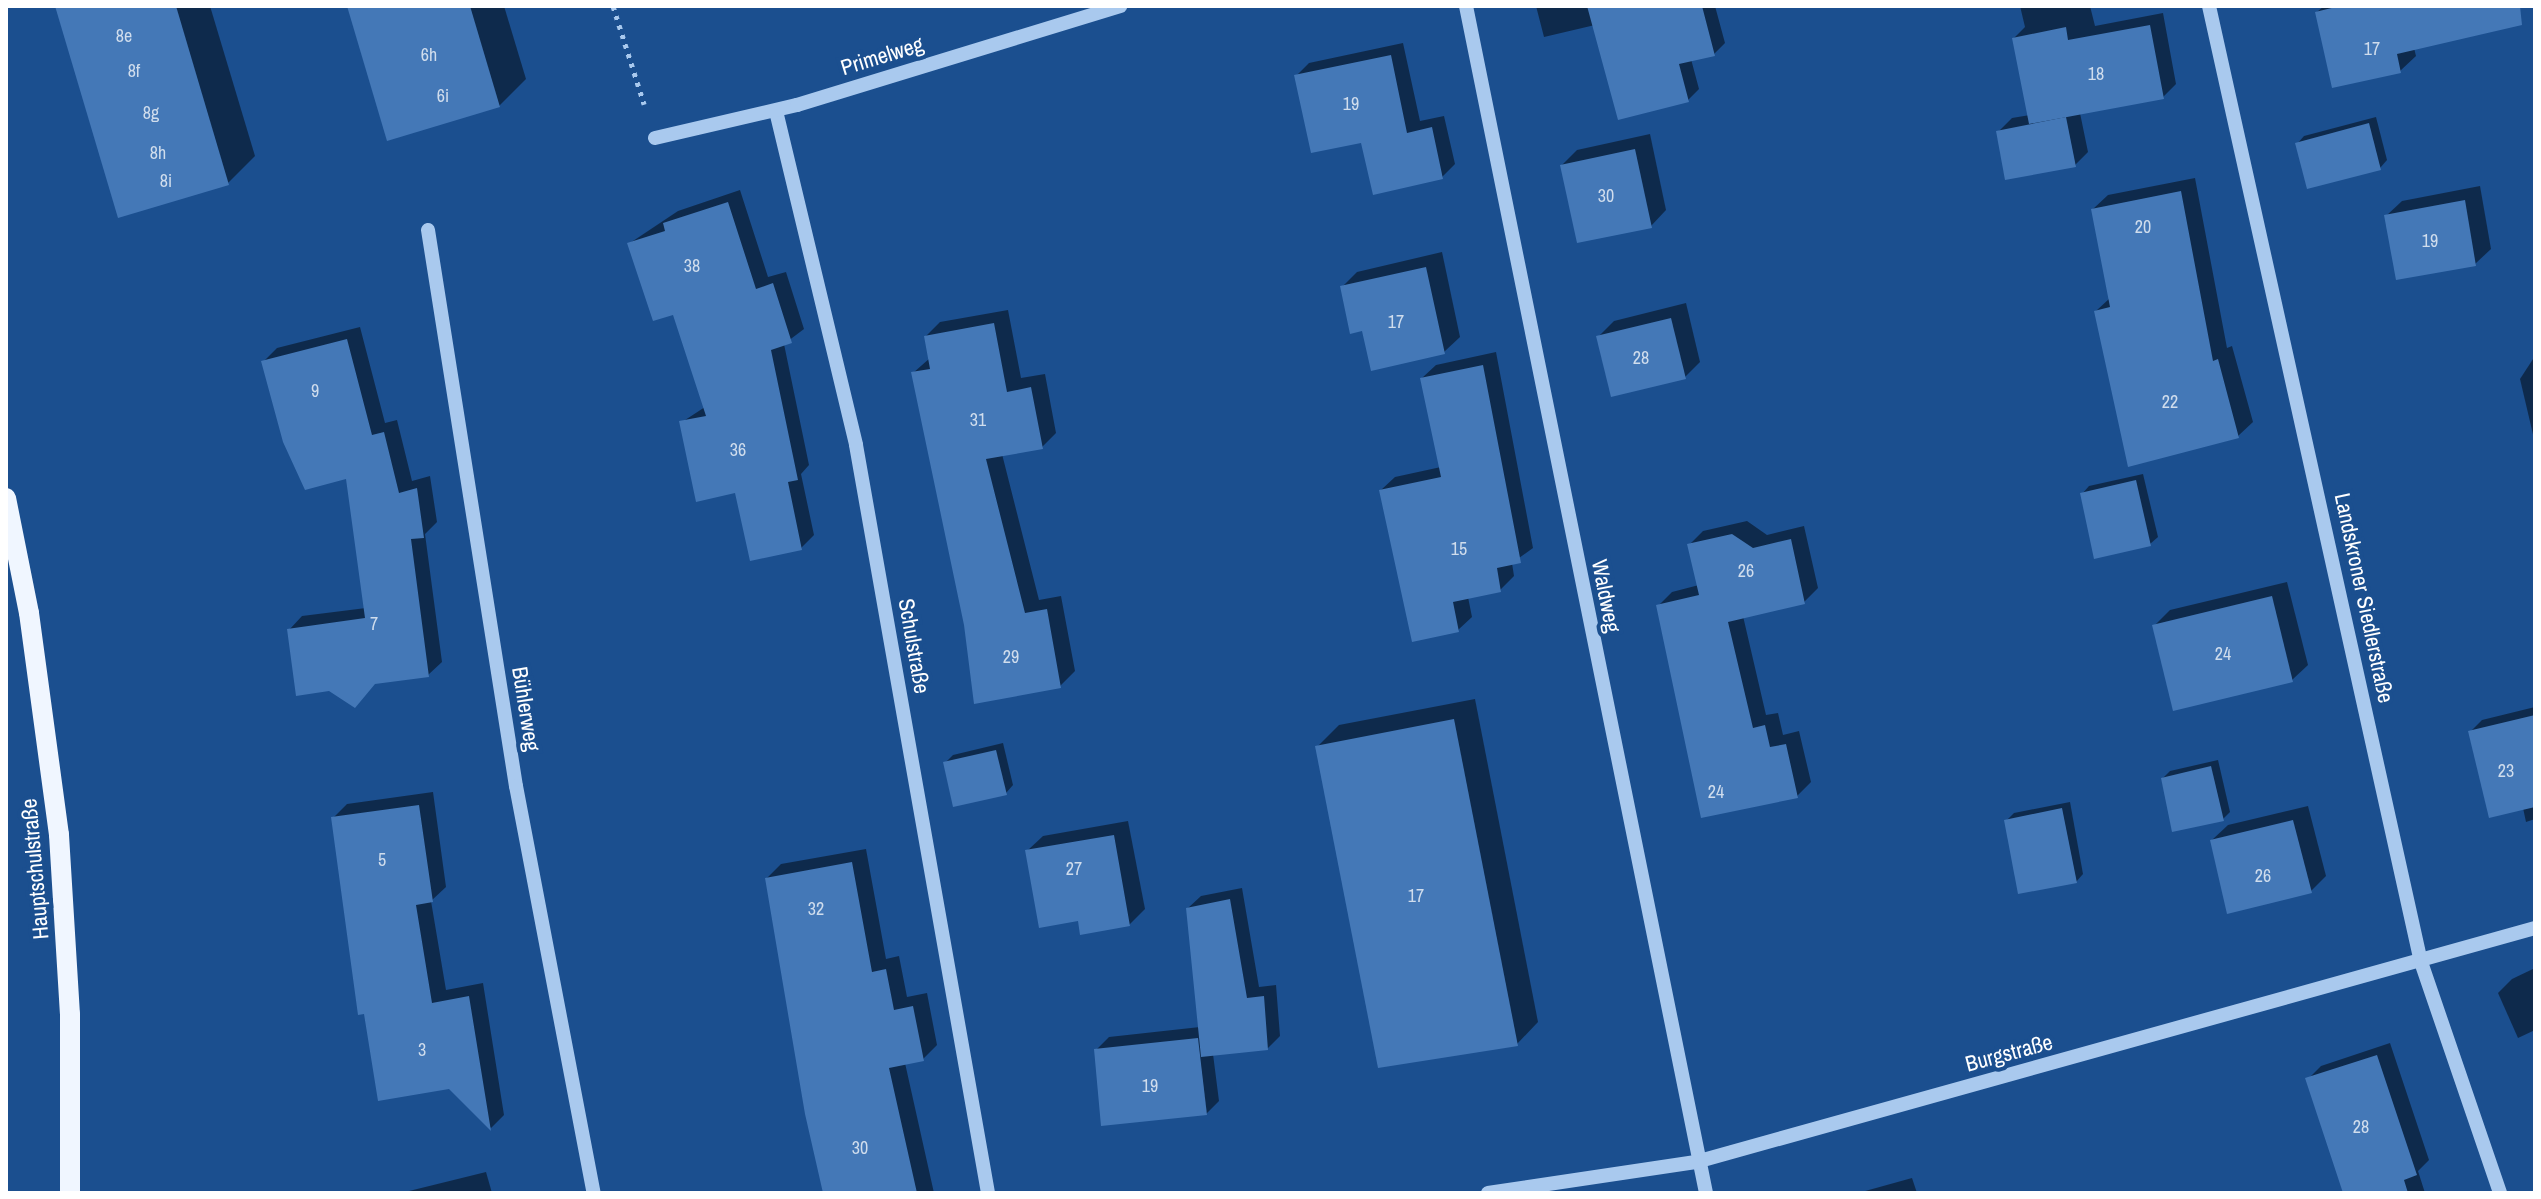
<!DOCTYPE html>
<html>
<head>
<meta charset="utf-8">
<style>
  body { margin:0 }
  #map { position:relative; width:2541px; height:1199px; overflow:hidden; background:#1b4f8f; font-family:"Archivo Narrow",sans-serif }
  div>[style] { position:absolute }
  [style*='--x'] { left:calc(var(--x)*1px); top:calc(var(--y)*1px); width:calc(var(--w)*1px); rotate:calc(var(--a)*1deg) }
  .shadow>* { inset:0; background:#0007 }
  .building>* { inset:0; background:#4478b7 }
  .path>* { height:5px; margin-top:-2.5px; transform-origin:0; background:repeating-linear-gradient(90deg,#a9c9ee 0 4px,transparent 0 10px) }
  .minor>* { height:14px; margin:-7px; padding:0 7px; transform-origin:7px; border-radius:7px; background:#a9c9ee }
  .major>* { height:20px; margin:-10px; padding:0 10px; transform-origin:10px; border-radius:10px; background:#f0f6ff }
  span { translate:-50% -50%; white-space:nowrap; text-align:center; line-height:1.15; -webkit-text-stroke:8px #1b4f8f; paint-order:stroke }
  .number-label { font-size:18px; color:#d0dded }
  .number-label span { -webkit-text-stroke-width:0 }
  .street-label { font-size:22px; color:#fff }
  .frame { position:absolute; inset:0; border:8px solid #fff; pointer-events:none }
</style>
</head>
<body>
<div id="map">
  <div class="shadow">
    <div style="clip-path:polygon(57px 6px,210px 6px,255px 156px,228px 183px,120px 215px)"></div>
    <div style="clip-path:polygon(349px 6px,504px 6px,526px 79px,499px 106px)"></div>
    <div style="clip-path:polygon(1536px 6px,1715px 6px,1725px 43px,1714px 54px,1691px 59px,1699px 89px,1688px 100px,1595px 25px,1544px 37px)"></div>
    <div style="clip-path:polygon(2020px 6px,2090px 6px,2095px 26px,2163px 13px,2176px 84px,2163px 97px,2080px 113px,2088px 152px,2075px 165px,1998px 132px,2012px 118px,2030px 115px,2014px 38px,2025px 27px)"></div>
    <div style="clip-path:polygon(2324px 6px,2454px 6px,2414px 48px,2416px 56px,2400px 71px,2317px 12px)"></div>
    <div style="clip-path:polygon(1403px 43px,1420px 121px,1444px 116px,1455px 164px,1442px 177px,1363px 140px,1296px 76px,1309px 63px)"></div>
    <div style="clip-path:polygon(2376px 117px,2387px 160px,2380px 168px,2297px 144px,2304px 136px)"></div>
    <div style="clip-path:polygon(1650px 134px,1666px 210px,1651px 226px,1562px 165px,1577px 150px)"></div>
    <div style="clip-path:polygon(2195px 178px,2227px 348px,2232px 346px,2253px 422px,2238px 436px,2096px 311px,2110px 298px,2093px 209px,2108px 195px)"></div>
    <div style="clip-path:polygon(2480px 186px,2491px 249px,2475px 264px,2386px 216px,2402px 201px)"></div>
    <div style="clip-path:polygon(740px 190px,768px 277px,786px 272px,804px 329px,784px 344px,809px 465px,801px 474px,814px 535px,801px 548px,736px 491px,682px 422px,705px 407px,674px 312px,630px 243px,678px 211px)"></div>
    <div style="clip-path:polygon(1442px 252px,1460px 337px,1444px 352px,1363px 328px,1342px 287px,1357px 272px)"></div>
    <div style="clip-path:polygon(1686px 303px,1700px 362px,1685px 377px,1598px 337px,1614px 321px)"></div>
    <div style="clip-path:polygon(1008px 310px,1021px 378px,1045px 374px,1056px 433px,1042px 447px,1002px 454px,1039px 600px,1061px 596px,1075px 671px,1060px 686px,966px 625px,913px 373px,930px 358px,926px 336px,940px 322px)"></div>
    <div style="clip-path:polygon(360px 327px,385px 423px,397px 420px,412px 481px,430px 476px,437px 522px,425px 534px,442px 662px,428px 675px,377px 682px,289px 630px,302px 616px,366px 608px,347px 477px,264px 361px,277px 348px)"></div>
    <div style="clip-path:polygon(1496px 352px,1533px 548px,1512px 563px,1514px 576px,1500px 590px,1468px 597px,1472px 617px,1458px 630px,1381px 490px,1395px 477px,1441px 467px,1422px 378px,1436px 365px)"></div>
    <div style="clip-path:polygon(2535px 356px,2535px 443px,2520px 379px)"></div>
    <div style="clip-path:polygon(2143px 474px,2158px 537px,2150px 544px,2082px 494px,2089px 486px)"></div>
    <div style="clip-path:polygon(1747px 521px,1767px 535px,1804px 526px,1818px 588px,1804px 602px,1743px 616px,1766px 715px,1778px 713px,1783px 735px,1799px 731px,1811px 782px,1797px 796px,1658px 606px,1672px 592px,1699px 585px,1690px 544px,1703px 531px)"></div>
    <div style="clip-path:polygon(2287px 582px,2308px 665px,2292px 680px,2154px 626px,2170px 610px)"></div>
    <div style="clip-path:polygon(1475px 699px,1538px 1022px,1517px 1044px,1317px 747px,1339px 725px)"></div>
    <div style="clip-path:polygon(2535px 707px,2535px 819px,2526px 822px,2523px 808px,2470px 732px,2482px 720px)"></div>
    <div style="clip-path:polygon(1003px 743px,1013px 785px,1006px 793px,946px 762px,953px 755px)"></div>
    <div style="clip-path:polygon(2218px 760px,2230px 812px,2223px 819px,2163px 778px,2170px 771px)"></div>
    <div style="clip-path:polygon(433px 792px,446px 887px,431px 901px,446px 990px,483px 983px,504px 1115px,491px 1128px,450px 1087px,333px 818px,347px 804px)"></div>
    <div style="clip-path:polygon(2070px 802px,2083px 874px,2076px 882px,2006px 821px,2014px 813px)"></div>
    <div style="clip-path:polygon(2308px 806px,2326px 876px,2310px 892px,2212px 840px,2228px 825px)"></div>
    <div style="clip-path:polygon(1128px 821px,1145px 909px,1129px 925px,1080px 919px,1027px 851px,1043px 836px)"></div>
    <div style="clip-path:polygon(866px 849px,886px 959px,899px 956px,907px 997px,927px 993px,937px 1045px,923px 1059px,905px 1063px,934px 1193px,825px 1193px,767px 878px,781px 864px)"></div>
    <div style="clip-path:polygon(1242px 888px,1259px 987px,1276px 985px,1280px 1036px,1268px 1048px,1213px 1054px,1219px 1101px,1206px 1114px,1096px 1050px,1109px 1037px,1200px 1027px,1188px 908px,1201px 896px)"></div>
    <div style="clip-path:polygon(2535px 968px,2535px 1030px,2518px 1038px,2498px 993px,2512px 979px)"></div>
    <div style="clip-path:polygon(2390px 1043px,2429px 1160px,2418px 1171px,2425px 1193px,2345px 1193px,2308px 1079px,2321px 1066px)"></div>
    <div style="clip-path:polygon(486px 1172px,492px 1193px,403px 1193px,405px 1192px)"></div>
    <div style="clip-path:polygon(1912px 1178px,1917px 1193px,1858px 1193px)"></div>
  </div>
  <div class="building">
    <div style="clip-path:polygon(55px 6px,176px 6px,229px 185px,118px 218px)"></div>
    <div style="clip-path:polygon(347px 6px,470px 6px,500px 107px,387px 141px)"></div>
    <div style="clip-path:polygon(1587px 6px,1702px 6px,1715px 56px,1679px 64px,1689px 102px,1618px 120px)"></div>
    <div style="clip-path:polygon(2340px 6px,2520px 6px,2522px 25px,2397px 54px,2401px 73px,2332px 88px,2315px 12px)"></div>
    <div style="clip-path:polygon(2150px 25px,2164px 99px,2029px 124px,2012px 38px,2066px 27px,2068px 40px)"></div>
    <div style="clip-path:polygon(1391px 55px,1407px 133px,1432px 127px,1443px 179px,1373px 195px,1361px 143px,1311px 153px,1294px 75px)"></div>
    <div style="clip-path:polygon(2066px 117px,2076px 167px,2005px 180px,1996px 131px)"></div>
    <div style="clip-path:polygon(2369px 123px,2381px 170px,2307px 189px,2295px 143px)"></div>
    <div style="clip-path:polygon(1635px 149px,1652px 228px,1577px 243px,1560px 165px)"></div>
    <div style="clip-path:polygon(2181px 191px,2213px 361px,2218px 359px,2239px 438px,2128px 467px,2094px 311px,2110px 307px,2091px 209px)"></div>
    <div style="clip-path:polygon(2465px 200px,2476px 266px,2396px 280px,2384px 215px)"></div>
    <div style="clip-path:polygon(728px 202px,756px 289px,773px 283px,792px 343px,771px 350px,798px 480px,788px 482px,802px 550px,750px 561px,735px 493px,696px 502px,679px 421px,706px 416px,673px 315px,653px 321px,627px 243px,665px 231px,663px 223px)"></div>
    <div style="clip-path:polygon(1426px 267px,1445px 354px,1371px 371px,1362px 331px,1350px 334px,1340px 286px)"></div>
    <div style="clip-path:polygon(1671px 318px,1686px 379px,1611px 397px,1596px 336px)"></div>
    <div style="clip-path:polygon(994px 323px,1007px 392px,1031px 387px,1043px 449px,986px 459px,1025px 613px,1047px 609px,1061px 688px,974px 704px,964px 625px,911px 372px,930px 369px,924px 336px)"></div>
    <div style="clip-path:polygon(347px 339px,372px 435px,384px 432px,399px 493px,417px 488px,424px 538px,411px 539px,429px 677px,375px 684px,355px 708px,329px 691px,296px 696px,287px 629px,365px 618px,346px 479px,305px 490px,283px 442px,261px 361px)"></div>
    <div style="clip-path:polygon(1483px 365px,1521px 563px,1497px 568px,1501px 592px,1453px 602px,1459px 632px,1412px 642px,1379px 490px,1441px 477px,1420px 378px)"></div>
    <div style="clip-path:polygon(2136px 480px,2151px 546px,2094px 559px,2080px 493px)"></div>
    <div style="clip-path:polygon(1732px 534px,1753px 548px,1791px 539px,1805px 604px,1728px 622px,1753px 728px,1765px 725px,1770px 747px,1786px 744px,1798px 798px,1701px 818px,1656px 605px,1699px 595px,1687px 544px)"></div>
    <div style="clip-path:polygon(2272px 596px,2293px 682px,2173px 711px,2152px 625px)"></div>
    <div style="clip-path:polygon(2535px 715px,2535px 807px,2489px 818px,2468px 731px)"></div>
    <div style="clip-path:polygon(1454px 719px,1518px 1046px,1378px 1068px,1315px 746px)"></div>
    <div style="clip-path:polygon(996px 750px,1007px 795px,953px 807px,943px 762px)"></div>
    <div style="clip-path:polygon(2211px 766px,2224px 821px,2172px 832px,2161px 778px)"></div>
    <div style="clip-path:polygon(419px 805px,433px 902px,416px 905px,432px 1003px,469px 996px,491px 1131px,449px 1089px,378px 1101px,364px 1014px,358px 1015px,331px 817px)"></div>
    <div style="clip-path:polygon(2062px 808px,2077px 883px,2018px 894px,2004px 820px)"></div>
    <div style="clip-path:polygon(2293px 820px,2312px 893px,2227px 914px,2210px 840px)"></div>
    <div style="clip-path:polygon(1114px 835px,1130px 926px,1080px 935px,1078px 921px,1039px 928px,1025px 850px)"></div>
    <div style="clip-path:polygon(852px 862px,872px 972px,886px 969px,894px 1010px,913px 1006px,924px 1061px,889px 1068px,917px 1193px,823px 1193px,805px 1114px,765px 878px)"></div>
    <div style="clip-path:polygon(1230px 899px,1247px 998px,1264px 996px,1268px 1050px,1201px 1057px,1186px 908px)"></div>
    <div style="clip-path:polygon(1198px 1038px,1207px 1115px,1101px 1126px,1094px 1049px)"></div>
    <div style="clip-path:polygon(2377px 1055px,2417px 1175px,2404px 1180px,2408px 1193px,2343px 1193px,2305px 1078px)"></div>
  </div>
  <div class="path">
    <div style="--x:613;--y:6;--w:103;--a:72.4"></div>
  </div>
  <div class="minor">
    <div style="--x:1466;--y:6;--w:1211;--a:78.57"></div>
    <div style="--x:2209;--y:6;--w:979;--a:77.5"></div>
    <div style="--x:2421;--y:962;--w:244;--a:71.1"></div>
    <div style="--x:776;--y:111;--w:343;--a:76.5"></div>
    <div style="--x:856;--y:445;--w:760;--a:79.99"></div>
    <div style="--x:655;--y:138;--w:146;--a:-13.1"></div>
    <div style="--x:797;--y:105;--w:338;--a:-17"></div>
    <div style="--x:428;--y:230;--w:563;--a:81.01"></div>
    <div style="--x:516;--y:786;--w:414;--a:79.2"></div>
    <div style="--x:1488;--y:1193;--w:210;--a:-8.5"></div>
    <div style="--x:1696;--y:1162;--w:871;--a:-15.58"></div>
  </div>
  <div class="major">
    <div style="--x:6;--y:498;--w:117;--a:78.7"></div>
    <div style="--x:29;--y:613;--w:224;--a:82.3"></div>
    <div style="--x:59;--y:835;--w:179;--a:86.5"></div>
    <div style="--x:70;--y:1014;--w:179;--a:90"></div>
  </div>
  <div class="number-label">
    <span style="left:124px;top:36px">8e</span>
    <span style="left:2372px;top:49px">17</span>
    <span style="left:429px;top:55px">6h</span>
    <span style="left:134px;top:71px">8f</span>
    <span style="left:2096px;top:74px">18</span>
    <span style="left:443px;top:96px">6i</span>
    <span style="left:1351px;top:104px">19</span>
    <span style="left:151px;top:113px">8g</span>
    <span style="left:158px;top:153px">8h</span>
    <span style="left:166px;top:181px">8i</span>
    <span style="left:1606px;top:196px">30</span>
    <span style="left:2143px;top:227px">20</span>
    <span style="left:2430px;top:241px">19</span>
    <span style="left:692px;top:266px">38</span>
    <span style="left:1396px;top:322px">17</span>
    <span style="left:1641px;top:358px">28</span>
    <span style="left:315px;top:391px">9</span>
    <span style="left:2170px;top:402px">22</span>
    <span style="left:978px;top:420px">31</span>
    <span style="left:738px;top:450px">36</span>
    <span style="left:1459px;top:549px">15</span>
    <span style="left:1746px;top:571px">26</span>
    <span style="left:374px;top:624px">7</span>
    <span style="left:2223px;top:654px">24</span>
    <span style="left:1011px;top:657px">29</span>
    <span style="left:2506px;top:771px">23</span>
    <span style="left:1716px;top:792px">24</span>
    <span style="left:382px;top:860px">5</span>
    <span style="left:1074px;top:869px">27</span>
    <span style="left:2263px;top:876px">26</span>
    <span style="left:1416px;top:896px">17</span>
    <span style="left:816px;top:909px">32</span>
    <span style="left:422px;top:1050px">3</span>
    <span style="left:1150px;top:1086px">19</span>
    <span style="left:2361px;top:1127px">28</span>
    <span style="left:860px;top:1148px">30</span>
  </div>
  <div class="street-label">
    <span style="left:882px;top:56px;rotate:-17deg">Primelweg</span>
    <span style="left:1606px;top:596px;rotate:79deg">Waldweg</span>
    <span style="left:2364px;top:598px;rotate:78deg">Landskroner Siedlerstraße</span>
    <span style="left:914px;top:646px;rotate:80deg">Schulstraße</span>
    <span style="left:526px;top:709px;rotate:81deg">Bühlerweg</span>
    <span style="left:35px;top:869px;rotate:-95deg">Hauptschulstraße</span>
    <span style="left:2009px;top:1053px;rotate:-15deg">Burgstraße</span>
  </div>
  <div class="frame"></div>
</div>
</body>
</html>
